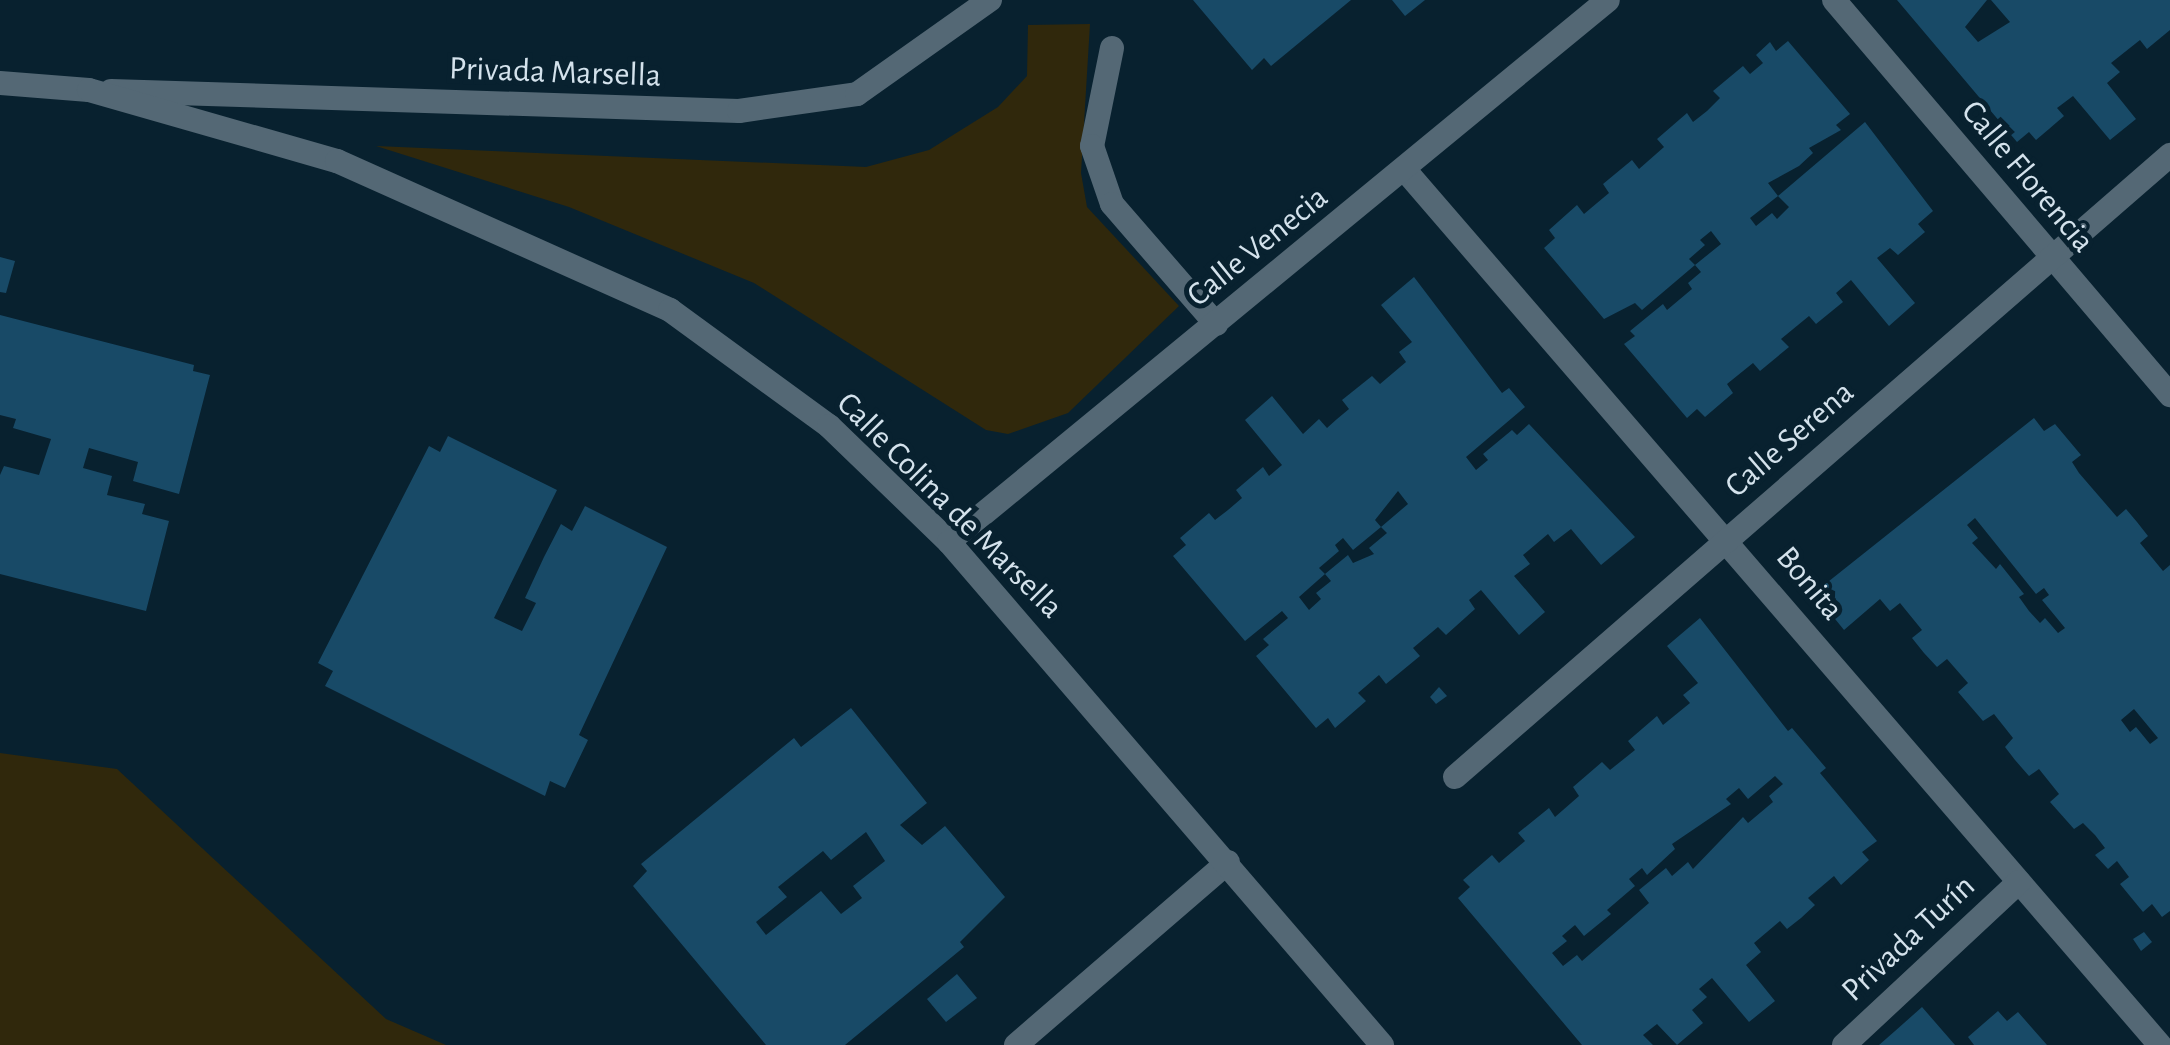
<!DOCTYPE html>
<html>
<head>
<meta charset="utf-8">
<style>
  body { margin:0 }
  #map { position:relative; width:2170px; height:1045px; overflow:hidden; background:#08212f; font-family:"Alegreya Sans",sans-serif }
  div>[style] { position:absolute }
  [style*='--x'] { left:calc(var(--x)*1px); top:calc(var(--y)*1px); width:calc(var(--w)*1px); rotate:calc(var(--a)*1deg) }
  .green>* { inset:0; background:#30280c }
  .building>* { inset:0; background:#184a67 }
  .service>* { height:24px; margin:-12px; padding:0 12px; transform-origin:12px; border-radius:12px; background:#546875 }
  .minor>* { height:24px; margin:-12px; padding:0 12px; transform-origin:12px; border-radius:12px; background:#546875 }
  .tertiary>* { height:24px; margin:-12px; padding:0 12px; transform-origin:12px; border-radius:12px; background:#546875 }
  span { translate:-50% -50%; white-space:nowrap; text-align:center; line-height:1.15; -webkit-text-stroke:10px #08212f; paint-order:stroke }
  .street-label { font-size:33px; color:#d4e2ec }
</style>
</head>
<body>
<div id="map">
  <div class="green">
    <div style="clip-path:polygon(1090px 24px,1081px 173px,1087px 207px,1179px 306px,1068px 413px,1008px 434px,986px 430px,754px 283px,569px 207px,376px 146px,866px 167px,929px 150px,998px 107px,1027px 76px,1028px 25px)"></div>
    <div style="clip-path:polygon(0 753px,117px 769px,386px 1019px,446px 1045px,0 1045px)"></div>
  </div>
  <div class="building">
    <div style="clip-path:polygon(1193px 0,1351px 0,1271px 66px,1264px 58px,1252px 70px)"></div>
    <div style="clip-path:polygon(1392px 0,1425px 0,1405px 16px)"></div>
    <div style="clip-path:polygon(1897px 0,1987px 0,1965px 27px,1978px 42px,2010px 22px,1991px 0,2170px 0,2170px 30px,2147px 49px,2140px 40px,2111px 63px,2120px 72px,2107px 83px,2136px 119px,2110px 140px,2073px 96px,2057px 108px,2064px 116px,2049px 129px,2036px 140px,2029px 132px,2017px 142px)"></div>
    <div style="clip-path:polygon(1788px 41px,1850px 114px,1836px 125px,1841px 130px,1809px 148px,1813px 153px,1799px 166px,1768px 183px,1778px 196px,1750px 218px,1756px 226px,1772px 213px,1777px 219px,1789px 207px,1778px 196px,1865px 122px,1933px 211px,1918px 224px,1925px 232px,1898px 255px,1890px 248px,1877px 258px,1915px 303px,1889px 326px,1851px 280px,1836px 293px,1843px 302px,1816px 324px,1809px 316px,1781px 339px,1789px 347px,1760px 371px,1753px 363px,1727px 384px,1733px 393px,1705px 417px,1697px 409px,1687px 418px,1624px 344px,1635px 336px,1630px 331px,1663px 304px,1667px 310px,1692px 289px,1688px 283px,1701px 272px,1695px 265px,1721px 244px,1711px 231px,1700px 240px,1705px 245px,1689px 259px,1695px 265px,1642px 310px,1635px 303px,1604px 319px,1544px 248px,1555px 238px,1549px 230px,1577px 205px,1584px 214px,1597px 203px,1609px 193px,1603px 184px,1632px 160px,1639px 169px,1664px 147px,1657px 139px,1687px 113px,1693px 122px,1707px 111px,1720px 98px,1713px 91px,1743px 66px,1750px 74px,1763px 63px,1756px 55px,1770px 42px,1776px 51px)"></div>
    <div style="clip-path:polygon(0 257px,15px 261px,6px 293px,0 292px)"></div>
    <div style="clip-path:polygon(evenodd,1414px 277px,1502px 393px,1509px 388px,1525px 407px,1466px 457px,1476px 470px,1488px 460px,1483px 454px,1512px 430px,1517px 435px,1529px 424px,1635px 537px,1601px 565px,1571px 529px,1554px 542px,1548px 534px,1523px 555px,1530px 564px,1514px 576px,1545px 612px,1519px 635px,1481px 590px,1469px 600px,1475px 609px,1446px 635px,1438px 627px,1413px 648px,1420px 656px,1386px 684px,1379px 675px,1358px 693px,1366px 701px,1335px 728px,1328px 718px,1316px 728px,1256px 656px,1269px 645px,1263px 639px,1288px 618px,1282px 611px,1245px 641px,1173px 556px,1186px 545px,1180px 538px,1209px 513px,1215px 520px,1228px 510px,1242px 498px,1236px 490px,1263px 467px,1269px 476px,1282px 465px,1245px 420px,1272px 396px,1303px 434px,1319px 419px,1327px 428px,1337px 419px,1349px 409px,1342px 400px,1372px 376px,1380px 384px,1406px 362px,1399px 352px,1412px 342px,1381px 305px,1414px 277px,1398px 491px,1408px 504px,1381px 527px,1387px 533px,1369px 548px,1374px 554px,1353px 563px,1348px 555px,1325px 574px,1331px 581px,1316px 593px,1321px 599px,1309px 610px,1299px 597px,1325px 574px,1319px 568px,1339px 551px,1335px 545px,1343px 538px,1353px 550px,1381px 527px,1375px 520px,1398px 491px)"></div>
    <div style="clip-path:polygon(0 315px,194px 365px,193px 371px,210px 375px,179px 494px,133px 481px,138px 462px,89px 448px,83px 468px,112px 476px,107px 495px,145px 504px,142px 514px,169px 521px,146px 611px,0 574px,0 475px,4px 466px,39px 475px,51px 439px,13px 428px,16px 419px,0 415px)"></div>
    <div style="clip-path:polygon(evenodd,2034px 418px,2044px 431px,2055px 424px,2081px 455px,2072px 462px,2079px 473px,2117px 517px,2126px 509px,2137px 522px,2148px 536px,2140px 543px,2163px 571px,2170px 565px,2170px 911px,2162px 917px,2152px 904px,2143px 912px,2120px 884px,2129px 877px,2117px 861px,2108px 869px,2095px 855px,2105px 848px,2095px 835px,2083px 823px,2074px 829px,2050px 802px,2059px 794px,2039px 769px,2029px 776px,2015px 760px,2005px 747px,2013px 738px,1994px 714px,1983px 721px,1958px 692px,1968px 683px,1947px 659px,1937px 667px,1924px 653px,1912px 638px,1922px 630px,1900px 603px,1890px 611px,1880px 599px,1844px 630px,1814px 593px,2034px 418px,1975px 518px,2036px 594px,2044px 588px,2049px 595px,2042px 600px,2065px 628px,2058px 633px,2045px 618px,2040px 623px,2029px 611px,2019px 597px,2024px 594px,2000px 564px,1996px 569px,1972px 543px,1978px 538px,1967px 525px,1975px 518px,2034px 418px,2134px 709px,2158px 738px,2150px 744px,2136px 727px,2130px 732px,2121px 720px,2134px 709px)"></div>
    <div style="clip-path:polygon(448px 436px,557px 490px,494px 618px,522px 631px,536px 603px,525px 598px,544px 557px,561px 524px,572px 531px,585px 506px,667px 547px,579px 735px,588px 740px,565px 788px,550px 781px,545px 796px,325px 686px,333px 671px,318px 663px,429px 446px,440px 452px)"></div>
    <div style="clip-path:polygon(evenodd,1700px 618px,1788px 731px,1792px 728px,1826px 768px,1820px 773px,1877px 841px,1862px 852px,1869px 860px,1841px 885px,1834px 876px,1808px 898px,1815px 905px,1801px 918px,1787px 929px,1780px 921px,1754px 943px,1761px 952px,1746px 965px,1775px 1001px,1749px 1022px,1712px 978px,1699px 989px,1707px 997px,1692px 1010px,1703px 1023px,1677px 1045px,1657px 1024px,1643px 1035px,1653px 1045px,1582px 1045px,1458px 898px,1470px 887px,1463px 880px,1492px 855px,1499px 863px,1525px 841px,1518px 833px,1549px 808px,1555px 817px,1579px 796px,1573px 787px,1602px 762px,1610px 770px,1635px 750px,1628px 741px,1657px 716px,1663px 725px,1690px 703px,1683px 695px,1698px 683px,1667px 646px,1700px 618px,1775px 776px,1783px 784px,1769px 796px,1773px 802px,1748px 823px,1743px 817px,1693px 869px,1688px 862px,1672px 876px,1666px 868px,1639px 890px,1649px 903px,1582px 961px,1577px 955px,1563px 966px,1552px 953px,1567px 941px,1562px 936px,1575px 925px,1584px 936px,1611px 914px,1607px 910px,1635px 886px,1629px 879px,1642px 868px,1647px 875px,1675px 849px,1672px 844px,1731px 804px,1726px 799px,1739px 788px,1748px 799px,1775px 776px)"></div>
    <div style="clip-path:polygon(1439px 687px,1447px 696px,1436px 704px,1430px 697px)"></div>
    <div style="clip-path:polygon(evenodd,851px 708px,927px 803px,900px 825px,922px 845px,945px 826px,1005px 897px,960px 942px,964px 947px,845px 1045px,766px 1045px,633px 886px,647px 871px,641px 864px,794px 738px,801px 747px,851px 708px,866px 832px,885px 861px,853px 886px,862px 898px,841px 914px,821px 891px,766px 935px,756px 922px,787px 897px,778px 887px,823px 851px,831px 860px,866px 832px)"></div>
    <div style="clip-path:polygon(2144px 932px,2152px 942px,2141px 951px,2133px 939px)"></div>
    <div style="clip-path:polygon(957px 974px,977px 998px,946px 1022px,927px 999px)"></div>
    <div style="clip-path:polygon(1922px 1007px,1955px 1045px,1879px 1045px,1895px 1031px)"></div>
    <div style="clip-path:polygon(1998px 1011px,2007px 1021px,2018px 1012px,2047px 1045px,1974px 1045px,1968px 1037px)"></div>
  </div>
  <div class="service">
    <div style="--x:1112;--y:48;--w:100;--a:101.5"></div>
    <div style="--x:1092;--y:146;--w:61;--a:71"></div>
    <div style="--x:1112;--y:204;--w:159;--a:49.1"></div>
    <div style="--x:1016;--y:1045;--w:280;--a:-40.8"></div>
  </div>
  <div class="minor">
    <div style="--x:1834;--y:0;--w:519;--a:49.61"></div>
    <div style="--x:111;--y:91;--w:628;--a:1.82"></div>
    <div style="--x:739;--y:111;--w:119;--a:-8.2"></div>
    <div style="--x:857;--y:94;--w:163;--a:-35.3"></div>
    <div style="--x:1404;--y:169;--w:1157;--a:49.21"></div>
    <div style="--x:949;--y:542;--w:853;--a:-39.44"></div>
    <div style="--x:1455;--y:777;--w:948;--a:-41.02"></div>
    <div style="--x:1844;--y:1045;--w:239;--a:-43"></div>
  </div>
  <div class="tertiary">
    <div style="--x:0;--y:83;--w:89;--a:4.5"></div>
    <div style="--x:89;--y:90;--w:258;--a:16"></div>
    <div style="--x:337;--y:161;--w:365;--a:24.1"></div>
    <div style="--x:670;--y:310;--w:197;--a:36.1"></div>
    <div style="--x:829;--y:426;--w:167;--a:44"></div>
    <div style="--x:949;--y:542;--w:664;--a:49.28"></div>
  </div>
  <div class="street-label">
    <span style="left:555px;top:73px;rotate:2deg">Privada Marsella</span>
    <span style="left:2027px;top:177px;rotate:50deg">Calle Florencia</span>
    <span style="left:1258px;top:247px;rotate:-39deg">Calle Venecia</span>
    <span style="left:1790px;top:440px;rotate:-41deg">Calle Serena</span>
    <span style="left:949px;top:506px;rotate:45deg">Calle Colina de Marsella</span>
    <span style="left:1809px;top:584px;rotate:50deg">Bonita</span>
    <span style="left:1909px;top:939px;rotate:-43deg">Privada Turín</span>
  </div>
</div>
</body>
</html>
